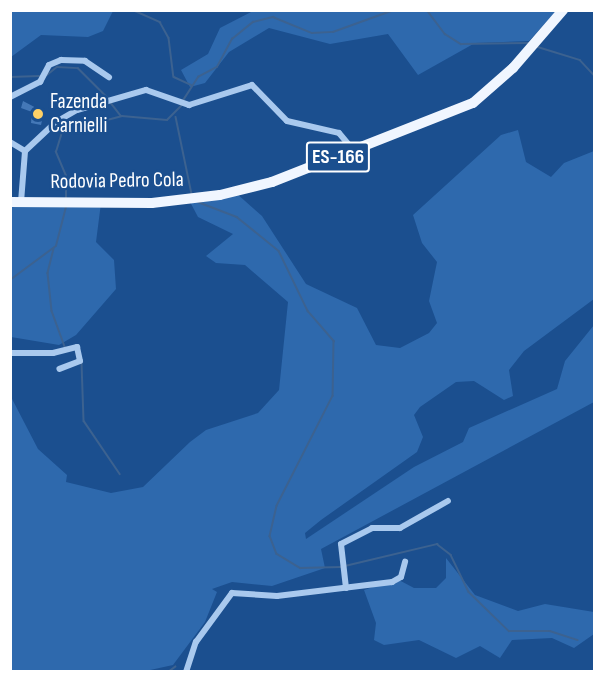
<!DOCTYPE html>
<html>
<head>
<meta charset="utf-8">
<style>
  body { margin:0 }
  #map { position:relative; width:605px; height:682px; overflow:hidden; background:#1b4f8f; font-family:"Sofia Sans Condensed",sans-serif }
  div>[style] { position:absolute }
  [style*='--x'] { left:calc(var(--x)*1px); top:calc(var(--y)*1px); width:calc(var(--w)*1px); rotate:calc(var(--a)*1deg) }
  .green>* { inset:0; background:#2e69ad }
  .stream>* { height:1.5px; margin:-0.75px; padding:0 0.75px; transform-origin:0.75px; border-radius:0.75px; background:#3c6290 }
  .building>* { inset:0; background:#4478b7 }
  .minor>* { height:6px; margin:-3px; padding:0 3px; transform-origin:3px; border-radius:3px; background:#a9c9ee }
  .primary>* { height:10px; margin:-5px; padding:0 5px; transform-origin:5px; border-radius:5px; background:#f0f6ff }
  .dots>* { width:16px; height:16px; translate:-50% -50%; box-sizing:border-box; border:3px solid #1b4f8f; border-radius:50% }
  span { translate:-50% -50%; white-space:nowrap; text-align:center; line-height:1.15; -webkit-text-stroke:5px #1b4f8f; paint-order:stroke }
  .shield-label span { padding:2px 4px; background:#1b4f8f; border:2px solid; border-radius:4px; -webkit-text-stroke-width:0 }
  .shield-label { font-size:20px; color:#fff; font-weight:700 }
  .poi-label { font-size:21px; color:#fff }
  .left { translate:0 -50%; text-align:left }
  .street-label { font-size:21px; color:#fff }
  .frame { position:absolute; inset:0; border:12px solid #fff; pointer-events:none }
</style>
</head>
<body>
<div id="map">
  <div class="green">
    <div style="clip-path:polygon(11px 10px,113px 10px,113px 11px,103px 31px,88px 37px,41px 35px,11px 57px)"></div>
    <div style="clip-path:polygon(253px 11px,556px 11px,529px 41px,475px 43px,418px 75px,388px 34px,330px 44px,269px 28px,229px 52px,205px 83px,190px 87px,181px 70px,208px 54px,220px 28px)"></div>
    <div style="clip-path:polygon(518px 130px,526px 162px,551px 177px,564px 163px,594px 151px,594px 299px,524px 351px,509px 370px,513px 396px,504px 400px,474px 381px,456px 382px,420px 407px,414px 415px,423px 437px,417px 452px,321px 520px,305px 533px,306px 539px,414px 467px,463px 442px,469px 428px,557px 389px,565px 361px,594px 325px,594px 402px,321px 549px,325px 568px,272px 586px,232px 582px,212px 589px,217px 592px,205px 622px,173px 665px,141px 672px,11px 671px,10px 395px,38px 449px,67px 475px,66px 482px,111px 493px,143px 487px,190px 442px,206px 430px,258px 413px,279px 390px,288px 302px,245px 265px,216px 263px,206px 256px,233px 234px,198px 217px,189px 200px,236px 193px,262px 216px,306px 284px,357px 308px,376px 345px,400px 348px,429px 333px,437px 323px,429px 301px,437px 262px,422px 243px,413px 215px,501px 135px)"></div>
    <div style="clip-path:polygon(11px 201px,101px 203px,96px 242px,114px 260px,116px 289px,76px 335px,59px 345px,11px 337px)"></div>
    <div style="clip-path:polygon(446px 558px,475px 595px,518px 611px,545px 604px,594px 612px,594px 634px,574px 648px,552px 638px,512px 640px,500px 658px,480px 646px,456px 658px,419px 640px,384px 645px,374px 640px,376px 623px,364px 590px,397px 579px,414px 588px,436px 588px,446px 578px)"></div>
  </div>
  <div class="stream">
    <div style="--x:133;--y:10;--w:30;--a:24"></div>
    <div style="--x:160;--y:22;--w:18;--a:61"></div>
    <div style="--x:169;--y:38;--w:39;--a:83"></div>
    <div style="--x:174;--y:77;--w:19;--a:25"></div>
    <div style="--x:427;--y:10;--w:30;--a:53"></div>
    <div style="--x:445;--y:34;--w:19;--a:32"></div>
    <div style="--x:461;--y:44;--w:67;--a:-0.9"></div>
    <div style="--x:538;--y:47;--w:44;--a:17.2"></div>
    <div style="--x:580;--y:60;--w:21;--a:47"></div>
    <div style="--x:47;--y:75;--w:13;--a:-39"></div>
    <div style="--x:57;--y:67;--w:21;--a:3"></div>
    <div style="--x:78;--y:68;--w:42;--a:45"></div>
    <div style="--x:10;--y:77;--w:29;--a:-2"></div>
    <div style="--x:182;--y:102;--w:30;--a:-57"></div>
    <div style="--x:198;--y:77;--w:21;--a:-28"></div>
    <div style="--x:217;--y:67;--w:32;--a:-62"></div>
    <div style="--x:232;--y:39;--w:27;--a:-39"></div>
    <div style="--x:253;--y:22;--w:21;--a:-14"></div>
    <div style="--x:273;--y:17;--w:42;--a:22.3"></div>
    <div style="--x:312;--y:33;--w:21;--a:-3"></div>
    <div style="--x:333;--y:32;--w:65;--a:-19.8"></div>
    <div style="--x:111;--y:103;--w:16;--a:52"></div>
    <div style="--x:176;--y:117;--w:79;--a:78.3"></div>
    <div style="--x:66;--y:199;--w:23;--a:-90"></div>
    <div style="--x:66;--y:176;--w:26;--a:-113"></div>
    <div style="--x:56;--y:152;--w:21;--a:-73"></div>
    <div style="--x:62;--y:132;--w:62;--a:-14.9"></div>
    <div style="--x:122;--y:116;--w:45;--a:5.1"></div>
    <div style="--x:167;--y:120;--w:20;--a:-45"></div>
    <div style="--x:198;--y:202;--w:42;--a:21"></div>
    <div style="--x:237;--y:217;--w:54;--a:39"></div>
    <div style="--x:279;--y:251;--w:67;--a:64.2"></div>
    <div style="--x:308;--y:311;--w:40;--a:49"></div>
    <div style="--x:334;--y:341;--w:55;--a:91"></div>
    <div style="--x:333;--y:396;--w:123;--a:117"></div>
    <div style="--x:277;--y:506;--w:31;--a:103"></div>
    <div style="--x:270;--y:536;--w:19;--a:69"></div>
    <div style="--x:277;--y:554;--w:27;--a:31"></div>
    <div style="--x:300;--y:568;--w:41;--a:-1.4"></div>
    <div style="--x:54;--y:249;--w:25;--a:104"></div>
    <div style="--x:48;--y:273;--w:38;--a:84"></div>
    <div style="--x:52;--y:311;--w:38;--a:70"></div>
    <div style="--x:10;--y:280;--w:57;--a:-36.5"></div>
    <div style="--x:56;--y:246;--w:40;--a:-75.6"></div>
    <div style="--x:82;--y:363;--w:58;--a:88"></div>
    <div style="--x:84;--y:421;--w:64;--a:55.8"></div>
    <div style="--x:345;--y:566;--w:95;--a:-13.4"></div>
    <div style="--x:437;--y:544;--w:18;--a:38"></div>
    <div style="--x:451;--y:555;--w:41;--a:64.1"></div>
    <div style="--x:469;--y:592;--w:56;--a:44.3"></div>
    <div style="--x:509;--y:631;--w:41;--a:0"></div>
    <div style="--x:550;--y:631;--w:29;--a:18"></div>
    <div style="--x:168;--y:672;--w:9;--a:-36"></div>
  </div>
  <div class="building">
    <div style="clip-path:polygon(23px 101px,44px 112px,41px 125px,31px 123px,32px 112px,21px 108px)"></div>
  </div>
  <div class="minor">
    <div style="--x:10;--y:97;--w:34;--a:-27"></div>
    <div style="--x:40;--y:82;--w:19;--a:-62"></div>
    <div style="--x:49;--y:65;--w:13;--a:-23"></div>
    <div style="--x:61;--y:60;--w:24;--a:2"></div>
    <div style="--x:85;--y:61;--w:29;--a:34"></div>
    <div style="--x:10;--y:142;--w:17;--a:31"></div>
    <div style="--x:21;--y:202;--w:51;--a:-85.5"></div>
    <div style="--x:25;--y:151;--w:42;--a:-43.1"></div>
    <div style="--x:56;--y:122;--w:24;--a:-30"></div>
    <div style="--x:77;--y:110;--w:72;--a:-16.2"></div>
    <div style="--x:146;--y:90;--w:46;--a:19.2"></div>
    <div style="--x:189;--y:105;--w:66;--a:-17.6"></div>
    <div style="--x:252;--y:85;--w:50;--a:45.8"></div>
    <div style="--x:287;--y:121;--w:53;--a:13"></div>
    <div style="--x:339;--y:133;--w:23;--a:50"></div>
    <div style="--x:10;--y:353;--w:43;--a:0"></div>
    <div style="--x:53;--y:353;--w:25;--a:-14"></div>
    <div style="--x:77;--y:347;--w:14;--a:78"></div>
    <div style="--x:80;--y:361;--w:22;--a:159"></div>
    <div style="--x:346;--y:588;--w:44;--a:-96.5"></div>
    <div style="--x:341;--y:544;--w:35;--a:-27"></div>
    <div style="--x:372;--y:528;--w:28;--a:0"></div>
    <div style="--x:400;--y:528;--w:55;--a:-29.4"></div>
    <div style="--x:186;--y:672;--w:32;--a:-72"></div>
    <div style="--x:196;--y:642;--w:61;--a:-53.7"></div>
    <div style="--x:232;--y:593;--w:45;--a:3.8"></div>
    <div style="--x:277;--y:596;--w:116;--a:-6.9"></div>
    <div style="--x:392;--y:582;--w:10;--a:-29"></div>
    <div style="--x:401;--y:577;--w:16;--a:-75"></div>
  </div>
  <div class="primary">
    <div style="--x:10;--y:202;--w:142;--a:0.4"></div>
    <div style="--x:152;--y:203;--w:68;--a:-6.7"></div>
    <div style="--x:220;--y:195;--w:54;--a:-14"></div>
    <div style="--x:272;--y:182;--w:216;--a:-21.5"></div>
    <div style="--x:473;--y:103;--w:53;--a:-41.2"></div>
    <div style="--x:513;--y:68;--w:77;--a:-49.2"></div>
  </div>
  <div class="dots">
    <div style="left:38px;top:114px;background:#ffd166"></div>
  </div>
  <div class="shield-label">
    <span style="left:338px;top:157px">ES-166</span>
  </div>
  <div class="poi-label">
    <span class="left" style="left:50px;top:114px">Fazenda<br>Carnielli</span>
  </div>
  <div class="street-label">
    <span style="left:117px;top:181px;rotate:-1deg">Rodovia Pedro Cola</span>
  </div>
  <div class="frame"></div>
</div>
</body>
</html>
